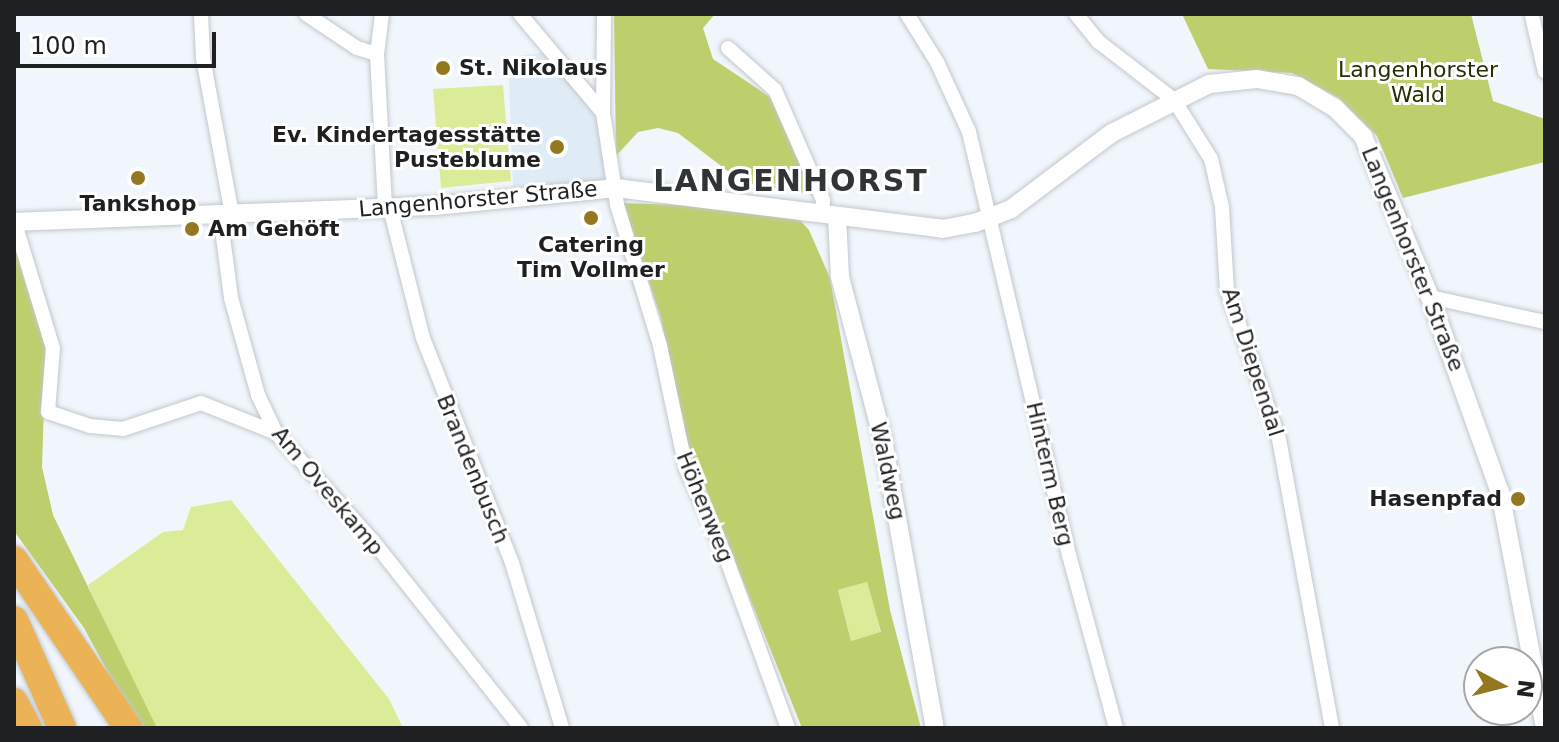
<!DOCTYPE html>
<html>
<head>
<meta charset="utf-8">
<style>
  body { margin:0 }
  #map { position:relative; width:1559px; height:742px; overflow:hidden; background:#f0f6fb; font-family:"DejaVu Sans",sans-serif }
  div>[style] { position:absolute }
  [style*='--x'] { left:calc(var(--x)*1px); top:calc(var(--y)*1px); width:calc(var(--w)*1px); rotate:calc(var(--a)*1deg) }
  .built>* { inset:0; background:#dfecf6 }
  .green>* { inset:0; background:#dbec98 }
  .forest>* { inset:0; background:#bdcf6d }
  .roads { filter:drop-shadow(0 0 2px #c1c7cc) drop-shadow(0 0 2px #c1c7cc) }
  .minor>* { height:14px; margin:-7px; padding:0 7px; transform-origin:7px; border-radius:7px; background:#fff }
  .tertiary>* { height:18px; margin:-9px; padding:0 9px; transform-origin:9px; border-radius:9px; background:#fff }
  .motorway>* { height:28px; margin:-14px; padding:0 14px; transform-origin:14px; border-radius:14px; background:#ecb356 }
  .dots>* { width:22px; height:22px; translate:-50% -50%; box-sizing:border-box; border:4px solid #fff; border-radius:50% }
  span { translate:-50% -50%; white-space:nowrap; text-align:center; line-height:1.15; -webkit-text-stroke:6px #fff; paint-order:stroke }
  .poi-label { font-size:22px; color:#1e2022; font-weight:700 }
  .left { translate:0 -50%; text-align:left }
  .right { translate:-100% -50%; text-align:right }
  .park-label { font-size:22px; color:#282e04 }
  .street-label { font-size:22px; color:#1e2022 }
  .district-label { font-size:30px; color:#2f3437; font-weight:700; letter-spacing:2px }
  .frame { position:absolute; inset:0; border:16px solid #1e2022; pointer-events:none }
  .north { position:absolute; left:1463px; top:646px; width:80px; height:80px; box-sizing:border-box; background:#fff; border:2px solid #a5a6a7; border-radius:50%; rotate:97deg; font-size:22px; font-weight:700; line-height:32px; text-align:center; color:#1e2022 }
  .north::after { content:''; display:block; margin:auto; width:28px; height:36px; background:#93781f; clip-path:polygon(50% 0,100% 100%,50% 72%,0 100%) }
  .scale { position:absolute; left:16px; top:32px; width:200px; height:36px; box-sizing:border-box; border:4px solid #1e2022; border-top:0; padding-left:10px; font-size:24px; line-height:28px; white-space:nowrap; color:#1e2022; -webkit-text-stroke:6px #fff; paint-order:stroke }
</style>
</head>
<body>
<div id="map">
  <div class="built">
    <div style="clip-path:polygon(548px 52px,599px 114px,605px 180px,513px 187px,508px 57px)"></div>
  </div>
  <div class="green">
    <div style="clip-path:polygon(503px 85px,511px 181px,441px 188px,433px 89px)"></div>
    <div style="clip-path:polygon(231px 500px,389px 699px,403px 728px,154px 728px,88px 585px,163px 532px,183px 530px,191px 507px)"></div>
    <div style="clip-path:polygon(867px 582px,881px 633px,851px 641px,838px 590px)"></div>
  </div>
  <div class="forest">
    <div style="clip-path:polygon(614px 14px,715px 14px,703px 28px,713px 59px,773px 99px,815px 195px,742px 182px,678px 133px,658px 128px,638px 132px,616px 156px)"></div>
    <div style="clip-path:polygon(1182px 14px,1471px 14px,1493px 101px,1545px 119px,1545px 162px,1403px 198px,1377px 136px,1339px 98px,1292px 73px,1208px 69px)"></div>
    <div style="clip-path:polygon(evenodd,623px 203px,710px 206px,799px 219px,809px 230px,830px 278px,890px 610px,921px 728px,802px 728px,683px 432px,661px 318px,623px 203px,867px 582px,881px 632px,851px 641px,838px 590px,867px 582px)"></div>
    <div style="clip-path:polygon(14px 239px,46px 343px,42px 467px,53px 515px,157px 728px,138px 728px,84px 628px,14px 531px)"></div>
  </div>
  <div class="roads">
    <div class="minor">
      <div style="--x:201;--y:14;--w:44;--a:87.4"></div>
      <div style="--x:203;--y:58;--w:159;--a:79.5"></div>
      <div style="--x:306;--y:14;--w:61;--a:33.7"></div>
      <div style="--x:357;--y:48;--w:21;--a:17"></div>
      <div style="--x:382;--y:14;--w:40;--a:97.1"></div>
      <div style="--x:377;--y:54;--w:154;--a:87"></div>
      <div style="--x:520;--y:14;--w:129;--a:50"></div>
      <div style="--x:603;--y:113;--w:93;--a:81.3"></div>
      <div style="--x:617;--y:205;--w:147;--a:73"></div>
      <div style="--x:660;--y:346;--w:125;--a:78"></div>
      <div style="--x:686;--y:468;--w:95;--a:65.9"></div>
      <div style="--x:725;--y:555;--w:184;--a:70"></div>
      <div style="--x:907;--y:14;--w:57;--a:58"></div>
      <div style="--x:937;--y:62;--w:77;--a:65.4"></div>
      <div style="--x:969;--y:132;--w:435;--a:76.7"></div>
      <div style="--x:1069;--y:555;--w:179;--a:74.8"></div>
      <div style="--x:1076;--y:14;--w:36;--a:51"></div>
      <div style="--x:1099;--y:42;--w:95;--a:37.7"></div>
      <div style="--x:1174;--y:100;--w:70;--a:57.9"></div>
      <div style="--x:1211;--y:159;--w:49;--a:77.1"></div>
      <div style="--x:1222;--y:207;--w:83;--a:86.6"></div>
      <div style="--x:1227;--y:290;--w:158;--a:70.8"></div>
      <div style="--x:1279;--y:439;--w:294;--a:79.6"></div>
      <div style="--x:1532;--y:16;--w:57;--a:76.9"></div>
      <div style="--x:728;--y:48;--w:63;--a:41.8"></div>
      <div style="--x:775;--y:90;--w:120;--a:66.4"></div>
      <div style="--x:823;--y:200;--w:14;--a:94"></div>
      <div style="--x:603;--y:113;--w:99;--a:-89.4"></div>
      <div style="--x:390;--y:208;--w:134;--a:75.8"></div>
      <div style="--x:423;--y:338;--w:242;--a:68.4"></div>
      <div style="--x:512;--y:563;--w:172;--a:73.1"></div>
      <div style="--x:220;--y:214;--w:85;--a:82.5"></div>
      <div style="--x:231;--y:298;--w:101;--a:74.4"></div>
      <div style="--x:258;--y:395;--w:42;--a:64.7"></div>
      <div style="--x:276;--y:433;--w:145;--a:48.1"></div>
      <div style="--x:373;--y:541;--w:238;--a:51.6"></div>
      <div style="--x:14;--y:220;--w:134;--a:73.1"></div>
      <div style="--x:53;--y:348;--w:64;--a:94.5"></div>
      <div style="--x:48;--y:412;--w:44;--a:18.4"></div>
      <div style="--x:90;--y:426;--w:33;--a:5"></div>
      <div style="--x:123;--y:429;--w:82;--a:-18.4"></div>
      <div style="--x:201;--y:403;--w:81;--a:21.8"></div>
      <div style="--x:1430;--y:297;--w:118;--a:12.3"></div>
    </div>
    <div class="tertiary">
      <div style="--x:837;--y:216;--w:61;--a:87.2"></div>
      <div style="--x:840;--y:277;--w:169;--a:75.2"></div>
      <div style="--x:883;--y:440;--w:293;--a:79.8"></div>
      <div style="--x:14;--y:222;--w:421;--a:-2.2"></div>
      <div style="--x:435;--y:206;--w:182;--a:-5.7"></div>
      <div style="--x:616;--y:188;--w:330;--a:7.1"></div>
      <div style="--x:943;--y:229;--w:33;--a:-11"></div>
      <div style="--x:975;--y:223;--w:39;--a:-21"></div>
      <div style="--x:1011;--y:209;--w:126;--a:-37"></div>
      <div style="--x:1112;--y:133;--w:109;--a:-26.8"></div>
      <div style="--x:1209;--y:84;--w:48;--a:-5.9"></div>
      <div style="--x:1257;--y:79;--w:42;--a:9.7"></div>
      <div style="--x:1298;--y:86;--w:43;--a:30.7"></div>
      <div style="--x:1335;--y:108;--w:40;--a:45"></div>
      <div style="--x:1363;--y:136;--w:174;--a:67.4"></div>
      <div style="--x:1430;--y:297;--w:207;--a:70.3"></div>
      <div style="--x:1500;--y:492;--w:239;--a:79.2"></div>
    </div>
    <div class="motorway">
      <div style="--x:14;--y:560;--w:203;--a:55.8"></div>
      <div style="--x:14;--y:620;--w:118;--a:66"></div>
      <div style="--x:14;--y:702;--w:30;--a:62"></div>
    </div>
  </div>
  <div class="dots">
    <div style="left:443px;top:68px;background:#93781f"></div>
    <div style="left:557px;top:147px;background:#93781f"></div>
    <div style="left:138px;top:178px;background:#93781f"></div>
    <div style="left:591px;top:218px;background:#93781f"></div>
    <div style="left:192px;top:229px;background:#93781f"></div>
    <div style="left:1518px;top:499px;background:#93781f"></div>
  </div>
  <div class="poi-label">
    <span class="left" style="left:459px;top:68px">St. Nikolaus</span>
    <span class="right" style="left:541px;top:147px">Ev. Kindertagesstätte<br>Pusteblume</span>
    <span style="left:138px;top:204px">Tankshop</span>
    <span class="left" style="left:208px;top:229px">Am Gehöft</span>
    <span style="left:591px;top:257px">Catering<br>Tim Vollmer</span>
    <span class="right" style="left:1502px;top:499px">Hasenpfad</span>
  </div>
  <div class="park-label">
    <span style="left:1418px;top:82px">Langenhorster<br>Wald</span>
  </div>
  <div class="street-label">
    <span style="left:478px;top:199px;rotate:-5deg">Langenhorster Straße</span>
    <span style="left:1413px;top:259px;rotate:68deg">Langenhorster Straße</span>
    <span style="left:1253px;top:362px;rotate:72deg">Am Diependal</span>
    <span style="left:473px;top:469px;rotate:68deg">Brandenbusch</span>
    <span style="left:888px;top:471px;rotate:78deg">Waldweg</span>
    <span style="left:1050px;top:474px;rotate:77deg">Hinterm Berg</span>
    <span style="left:328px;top:491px;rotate:50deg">Am Oveskamp</span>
    <span style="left:705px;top:507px;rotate:68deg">Höhenweg</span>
  </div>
  <div class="district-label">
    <span style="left:791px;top:181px">LANGENHORST</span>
  </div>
  <div class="frame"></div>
  <div class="north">N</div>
  <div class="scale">100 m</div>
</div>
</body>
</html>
